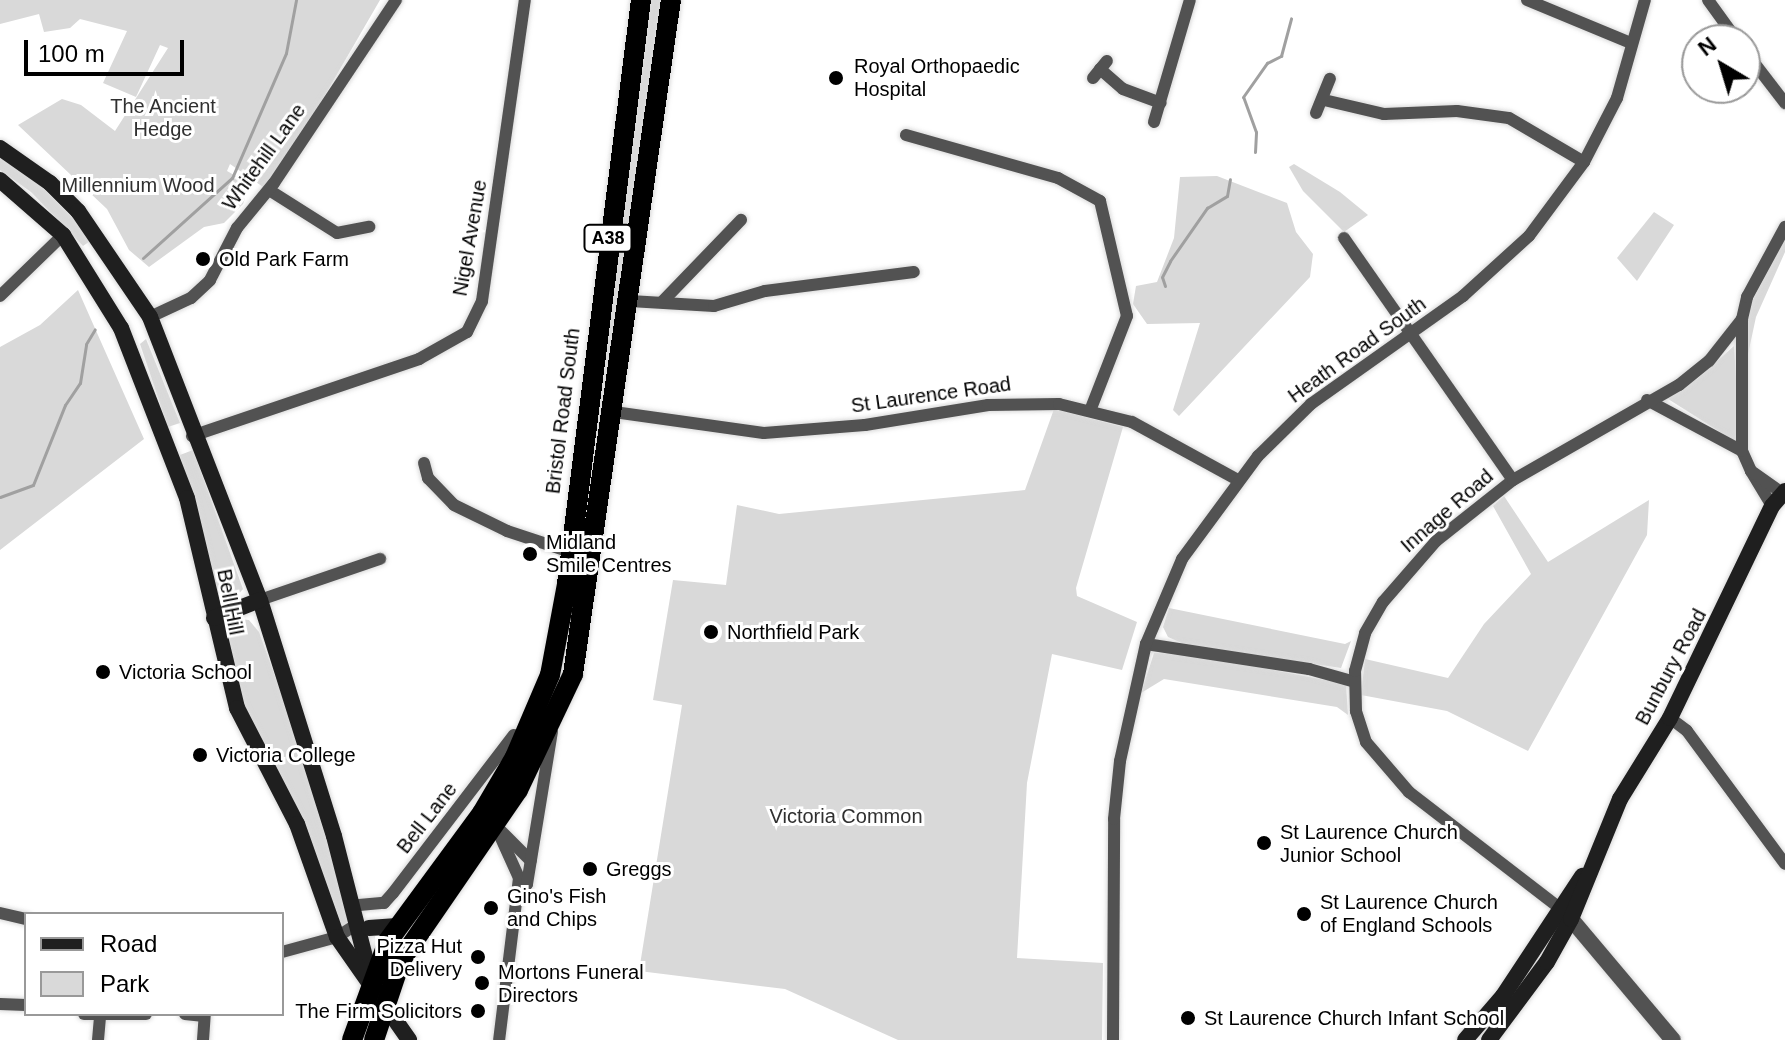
<!DOCTYPE html>
<html>
<head>
<meta charset="utf-8">
<style>
  body { margin:0 }
  #map { position:relative; width:1785px; height:1040px; overflow:hidden; background:#fff; font-family:Helvetica,sans-serif }
  div>[style] { position:absolute }
  [style*='--x'] { left:calc(var(--x)*1px); top:calc(var(--y)*1px); width:calc(var(--w)*1px); rotate:calc(var(--a)*1deg) }
  .green>* { inset:0; background:#d9d9d9 }
  .stream>* { height:3px; margin:-1.5px; padding:0 1.5px; transform-origin:1.5px; border-radius:1.5px; background:#a0a0a0 }
  .roads { filter:drop-shadow(0 0 2px #dbdbdb) drop-shadow(0 0 2px #dbdbdb) }
  .minor>* { height:12px; margin:-6px; padding:0 6px; transform-origin:6px; border-radius:6px; background:#525252 }
  .tertiary>* { height:16px; margin:-8px; padding:0 8px; transform-origin:8px; border-radius:8px; background:#525252 }
  .secondary>* { height:16px; margin:-8px; padding:0 8px; transform-origin:8px; border-radius:8px; background:#1f1f1f }
  .trunk>* { height:20px; margin:-10px; padding:0 10px; transform-origin:10px; border-radius:10px; background:#000 }
  .dots>* { width:22px; height:22px; translate:-50% -50%; box-sizing:border-box; border:4px solid #fff; border-radius:50% }
  span { translate:-50% -50%; white-space:nowrap; text-align:center; line-height:1.15; -webkit-text-stroke:6px #fff; paint-order:stroke }
  .shield-label span { padding:2px 6px; background:#fff; border:2px solid; border-radius:6px; -webkit-text-stroke-width:0 }
  .shield-label { font-size:18px; color:#000; font-weight:700 }
  .poi-label { font-size:20px; color:#000 }
  .left { translate:0 -50%; text-align:left }
  .right { translate:-100% -50%; text-align:right }
  .park-label { font-size:20px; color:#303030 }
  .street-label { font-size:20px; color:#000 }
  .legend { position:absolute; left:24px; top:912px; width:260px; height:104px; box-sizing:border-box; background:#fff; border:2px solid #999; margin:0; padding:10px 14px; list-style:none; font-size:24px; color:#000 }
  .legend li { display:flex; align-items:center; gap:16px; height:40px }
  .legend b { width:40px; border:2px solid #999 }
  .north { position:absolute; left:1681px; top:24px; width:80px; height:80px; box-sizing:border-box; background:#fff; border:2px solid #999; border-radius:50%; rotate:322deg; font-size:22px; font-weight:700; line-height:32px; text-align:center; color:#000 }
  .north::after { content:''; display:block; margin:auto; width:28px; height:36px; background:#000; clip-path:polygon(50% 0,100% 100%,50% 72%,0 100%) }
  .scale { position:absolute; left:24px; top:40px; width:160px; height:36px; box-sizing:border-box; border:4px solid #000; border-top:0; padding-left:10px; font-size:24px; line-height:28px; white-space:nowrap; color:#000; -webkit-text-stroke:6px #fff; paint-order:stroke }
</style>
</head>
<body>
<div id="map">
  <div class="green">
    <div style="clip-path:polygon(0 0,380px 0,274px 183px,266px 189px,230px 164px,227px 171px,250px 184px,243px 204px,224px 223px,204px 227px,149px 267px,129px 250px,107px 209px,18px 125px,62px 99px,81px 105px,115px 131px,168px 48px,160px 45px,136px 97px,103px 83px,127px 31px,80px 19px,70px 28px,44px 32px,39px 14px,0 24px)"></div>
    <div style="clip-path:polygon(648px 0,664px 0,610px 350px,603px 349px)"></div>
    <div style="clip-path:polygon(0 158px,33px 178px,93px 239px,83px 246px,31px 192px,0 170px)"></div>
    <div style="clip-path:polygon(1294px 164px,1340px 192px,1368px 215px,1344px 232px,1303px 191px,1289px 167px)"></div>
    <div style="clip-path:polygon(1217px 176px,1287px 203px,1296px 232px,1313px 254px,1310px 277px,1179px 416px,1173px 410px,1200px 323px,1147px 324px,1133px 304px,1136px 286px,1157px 282px,1174px 238px,1180px 177px)"></div>
    <div style="clip-path:polygon(1654px 212px,1674px 225px,1637px 281px,1617px 258px)"></div>
    <div style="clip-path:polygon(1785px 238px,1785px 252px,1756px 317px,1748px 354px,1746px 313px)"></div>
    <div style="clip-path:polygon(78px 290px,144px 439px,0 550px,0 347px,40px 325px)"></div>
    <div style="clip-path:polygon(146px 339px,180px 423px,168px 427px,140px 344px)"></div>
    <div style="clip-path:polygon(1734px 346px,1736px 379px,1736px 442px,1665px 397px,1697px 379px)"></div>
    <div style="clip-path:polygon(1054px 409px,1123px 427px,1076px 588px,1077px 596px,1137px 622px,1122px 670px,1052px 654px,1027px 783px,1017px 958px,1103px 963px,1102px 1040px,898px 1040px,785px 989px,639px 971px,682px 705px,653px 700px,673px 580px,726px 585px,737px 505px,779px 514px,1025px 490px)"></div>
    <div style="clip-path:polygon(193px 450px,243px 589px,232px 602px,223px 604px,216px 597px,180px 455px)"></div>
    <div style="clip-path:polygon(1504px 496px,1548px 562px,1649px 500px,1647px 535px,1528px 751px,1447px 711px,1361px 695px,1365px 659px,1448px 678px,1484px 624px,1531px 574px,1493px 506px)"></div>
    <div style="clip-path:polygon(1169px 608px,1345px 644px,1351px 641px,1341px 668px,1184px 644px,1168px 637px,1163px 627px)"></div>
    <div style="clip-path:polygon(239px 619px,249px 620px,259px 632px,285px 704px,351px 920px,342px 929px,244px 708px,222px 634px)"></div>
    <div style="clip-path:polygon(1154px 653px,1189px 654px,1346px 684px,1348px 715px,1337px 707px,1164px 679px,1141px 693px)"></div>
  </div>
  <div class="stream">
    <div style="--x:1255;--y:152;--w:20;--a:-87"></div>
    <div style="--x:1256;--y:132;--w:37;--a:-110"></div>
    <div style="--x:1243;--y:97;--w:42;--a:-54.8"></div>
    <div style="--x:1267;--y:63;--w:16;--a:-27"></div>
    <div style="--x:1281;--y:56;--w:39;--a:-75"></div>
    <div style="--x:143;--y:258;--w:120;--a:-42"></div>
    <div style="--x:232;--y:178;--w:136;--a:-66.6"></div>
    <div style="--x:286;--y:53;--w:54;--a:-79.3"></div>
    <div style="--x:1165;--y:286;--w:9;--a:-108"></div>
    <div style="--x:1162;--y:277;--w:18;--a:-63"></div>
    <div style="--x:1170;--y:261;--w:65;--a:-55.1"></div>
    <div style="--x:1207;--y:208;--w:23;--a:-31"></div>
    <div style="--x:1227;--y:196;--w:17;--a:-80"></div>
    <div style="--x:0;--y:497;--w:35;--a:-20"></div>
    <div style="--x:33;--y:485;--w:86;--a:-68.2"></div>
    <div style="--x:65;--y:405;--w:27;--a:-56"></div>
    <div style="--x:80;--y:383;--w:39;--a:-81"></div>
    <div style="--x:86;--y:344;--w:17;--a:-59"></div>
  </div>
  <div class="roads">
    <div class="minor">
      <div style="--x:1527;--y:0;--w:113;--a:22.5"></div>
      <div style="--x:1708;--y:0;--w:49;--a:54.1"></div>
      <div style="--x:1745;--y:51;--w:66;--a:52.4"></div>
      <div style="--x:1100;--y:69;--w:30;--a:41"></div>
      <div style="--x:1123;--y:89;--w:40;--a:20.2"></div>
      <div style="--x:1093;--y:78;--w:22;--a:-51"></div>
      <div style="--x:1324;--y:100;--w:62;--a:13.1"></div>
      <div style="--x:1384;--y:114;--w:73;--a:-2.4"></div>
      <div style="--x:1457;--y:111;--w:52;--a:7.7"></div>
      <div style="--x:1509;--y:118;--w:87;--a:30.4"></div>
      <div style="--x:1316;--y:113;--w:37;--a:-68"></div>
      <div style="--x:1154;--y:122;--w:127;--a:-73.6"></div>
      <div style="--x:906;--y:135;--w:158;--a:15.8"></div>
      <div style="--x:1058;--y:178;--w:48;--a:28.7"></div>
      <div style="--x:1100;--y:201;--w:118;--a:76.8"></div>
      <div style="--x:1127;--y:316;--w:102;--a:111.3"></div>
      <div style="--x:269;--y:190;--w:80;--a:32.3"></div>
      <div style="--x:337;--y:233;--w:33;--a:-11"></div>
      <div style="--x:1344;--y:238;--w:295;--a:55.1"></div>
      <div style="--x:0;--y:296;--w:88;--a:-44.1"></div>
      <div style="--x:630;--y:301;--w:84;--a:3.4"></div>
      <div style="--x:714;--y:306;--w:53;--a:-16.4"></div>
      <div style="--x:765;--y:291;--w:150;--a:-7.3"></div>
      <div style="--x:662;--y:302;--w:114;--a:-46.1"></div>
      <div style="--x:150;--y:317;--w:45;--a:-24.9"></div>
      <div style="--x:191;--y:298;--w:26;--a:-43"></div>
      <div style="--x:210;--y:280;--w:59;--a:-62.6"></div>
      <div style="--x:237;--y:228;--w:58;--a:-50.6"></div>
      <div style="--x:274;--y:183;--w:220;--a:-56.3"></div>
      <div style="--x:1647;--y:400;--w:108;--a:28.2"></div>
      <div style="--x:614;--y:412;--w:151;--a:8"></div>
      <div style="--x:764;--y:433;--w:101;--a:-4.5"></div>
      <div style="--x:865;--y:425;--w:125;--a:-9.2"></div>
      <div style="--x:988;--y:405;--w:71;--a:-0.8"></div>
      <div style="--x:1059;--y:404;--w:75;--a:13.9"></div>
      <div style="--x:1132;--y:422;--w:121;--a:28.7"></div>
      <div style="--x:192;--y:436;--w:240;--a:-18.7"></div>
      <div style="--x:419;--y:359;--w:55;--a:-29.4"></div>
      <div style="--x:467;--y:332;--w:34;--a:-64"></div>
      <div style="--x:482;--y:301;--w:304;--a:-81.9"></div>
      <div style="--x:424;--y:463;--w:16;--a:75"></div>
      <div style="--x:428;--y:478;--w:37;--a:46"></div>
      <div style="--x:454;--y:505;--w:59;--a:26.1"></div>
      <div style="--x:507;--y:531;--w:67;--a:18.2"></div>
      <div style="--x:1751;--y:471;--w:22;--a:-114"></div>
      <div style="--x:1742;--y:451;--w:132;--a:-90"></div>
      <div style="--x:1742;--y:319;--w:23;--a:-77"></div>
      <div style="--x:1747;--y:297;--w:80;--a:-61.5"></div>
      <div style="--x:1772;--y:506;--w:41;--a:-121"></div>
      <div style="--x:1751;--y:471;--w:42;--a:35.2"></div>
      <div style="--x:260;--y:600;--w:127;--a:-18.9"></div>
      <div style="--x:1146;--y:644;--w:165;--a:8.7"></div>
      <div style="--x:1309;--y:669;--w:48;--a:15.8"></div>
      <div style="--x:1670;--y:718;--w:21;--a:37"></div>
      <div style="--x:1687;--y:731;--w:165;--a:53.6"></div>
      <div style="--x:496;--y:827;--w:56;--a:65.7"></div>
      <div style="--x:519;--y:878;--w:163;--a:97"></div>
      <div style="--x:501;--y:831;--w:42;--a:45"></div>
      <div style="--x:518;--y:896;--w:15;--a:-53"></div>
      <div style="--x:527;--y:884;--w:154;--a:-80.7"></div>
      <div style="--x:359;--y:905;--w:25;--a:-5"></div>
      <div style="--x:384;--y:903;--w:13;--a:-48"></div>
      <div style="--x:393;--y:893;--w:199;--a:-52.6"></div>
      <div style="--x:1561;--y:909;--w:192;--a:-142.4"></div>
      <div style="--x:1409;--y:792;--w:66;--a:-130.7"></div>
      <div style="--x:1366;--y:742;--w:33;--a:-108"></div>
      <div style="--x:1356;--y:711;--w:40;--a:-91.4"></div>
      <div style="--x:1355;--y:671;--w:39;--a:-75"></div>
      <div style="--x:1365;--y:633;--w:36;--a:-60"></div>
      <div style="--x:1383;--y:602;--w:81;--a:-49"></div>
      <div style="--x:1436;--y:541;--w:98;--a:-38.4"></div>
      <div style="--x:1513;--y:480;--w:191;--a:-29.8"></div>
      <div style="--x:1679;--y:385;--w:38;--a:-39"></div>
      <div style="--x:1709;--y:361;--w:53;--a:-51.8"></div>
      <div style="--x:0;--y:913;--w:27;--a:13"></div>
      <div style="--x:282;--y:952;--w:57;--a:-15.3"></div>
      <div style="--x:337;--y:937;--w:24;--a:-33"></div>
      <div style="--x:0;--y:1004;--w:26;--a:2"></div>
      <div style="--x:84;--y:1014;--w:62;--a:0"></div>
      <div style="--x:185;--y:1014;--w:19;--a:6"></div>
      <div style="--x:98;--y:1040;--w:22;--a:-85"></div>
      <div style="--x:203;--y:1040;--w:26;--a:-86"></div>
      <div style="--x:1113;--y:1040;--w:221;--a:-89.7"></div>
      <div style="--x:1114;--y:819;--w:58;--a:-84.1"></div>
      <div style="--x:1120;--y:761;--w:120;--a:-77.5"></div>
      <div style="--x:1146;--y:644;--w:92;--a:-67"></div>
      <div style="--x:1182;--y:559;--w:128;--a:-53.6"></div>
      <div style="--x:1258;--y:456;--w:74;--a:-44.5"></div>
      <div style="--x:1311;--y:404;--w:186;--a:-35.4"></div>
      <div style="--x:1463;--y:296;--w:89;--a:-42.3"></div>
      <div style="--x:1529;--y:236;--w:92;--a:-53.4"></div>
      <div style="--x:1584;--y:162;--w:72;--a:-62.7"></div>
      <div style="--x:1617;--y:98;--w:102;--a:-74.1"></div>
    </div>
    <div class="tertiary">
      <div style="--x:1571;--y:919;--w:158;--a:49.9"></div>
    </div>
    <div class="secondary">
      <div style="--x:0;--y:148;--w:61;--a:35"></div>
      <div style="--x:50;--y:183;--w:40;--a:45"></div>
      <div style="--x:78;--y:211;--w:128;--a:55.8"></div>
      <div style="--x:150;--y:317;--w:304;--a:68.8"></div>
      <div style="--x:260;--y:600;--w:247;--a:72.6"></div>
      <div style="--x:334;--y:836;--w:145;--a:75.6"></div>
      <div style="--x:0;--y:180;--w:84;--a:41.1"></div>
      <div style="--x:63;--y:235;--w:110;--a:58.1"></div>
      <div style="--x:121;--y:328;--w:182;--a:68.8"></div>
      <div style="--x:187;--y:498;--w:216;--a:76.6"></div>
      <div style="--x:237;--y:708;--w:131;--a:62.7"></div>
      <div style="--x:297;--y:824;--w:120;--a:70.5"></div>
      <div style="--x:337;--y:937;--w:126;--a:55"></div>
      <div style="--x:214;--y:618;--w:49;--a:-21.4"></div>
      <div style="--x:369;--y:928;--w:28;--a:-4"></div>
      <div style="--x:1465;--y:1040;--w:58;--a:-49.2"></div>
      <div style="--x:1503;--y:996;--w:144;--a:-56.6"></div>
      <div style="--x:1489;--y:1040;--w:97;--a:-53.4"></div>
      <div style="--x:1547;--y:962;--w:49;--a:-60.8"></div>
      <div style="--x:1571;--y:919;--w:130;--a:-67.8"></div>
      <div style="--x:1620;--y:799;--w:95;--a:-58.3"></div>
      <div style="--x:1670;--y:718;--w:235;--a:-64.3"></div>
      <div style="--x:1772;--y:506;--w:20;--a:-49"></div>
    </div>
    <div class="trunk">
      <div style="--x:352;--y:1040;--w:105;--a:-70"></div>
      <div style="--x:388;--y:941;--w:159;--a:-53.7"></div>
      <div style="--x:482;--y:813;--w:65;--a:-59.5"></div>
      <div style="--x:515;--y:757;--w:89;--a:-66.9"></div>
      <div style="--x:550;--y:675;--w:93;--a:-79.4"></div>
      <div style="--x:567;--y:584;--w:589;--a:-82.78"></div>
      <div style="--x:374;--y:1040;--w:84;--a:-71.4"></div>
      <div style="--x:401;--y:960;--w:206;--a:-55.5"></div>
      <div style="--x:518;--y:790;--w:128;--a:-64.6"></div>
      <div style="--x:573;--y:674;--w:681;--a:-81.73"></div>
    </div>
  </div>
  <div class="dots">
    <div style="left:836px;top:78px;background:#000"></div>
    <div style="left:203px;top:259px;background:#000"></div>
    <div style="left:530px;top:554px;background:#000"></div>
    <div style="left:711px;top:632px;background:#000"></div>
    <div style="left:103px;top:672px;background:#000"></div>
    <div style="left:200px;top:755px;background:#000"></div>
    <div style="left:1264px;top:843px;background:#000"></div>
    <div style="left:590px;top:869px;background:#000"></div>
    <div style="left:491px;top:908px;background:#000"></div>
    <div style="left:1304px;top:914px;background:#000"></div>
    <div style="left:478px;top:957px;background:#000"></div>
    <div style="left:482px;top:983px;background:#000"></div>
    <div style="left:478px;top:1011px;background:#000"></div>
    <div style="left:1188px;top:1018px;background:#000"></div>
  </div>
  <div class="shield-label">
    <span style="left:608px;top:238px">A38</span>
  </div>
  <div class="poi-label">
    <span class="left" style="left:854px;top:78px">Royal Orthopaedic<br>Hospital</span>
    <span class="left" style="left:219px;top:259px">Old Park Farm</span>
    <span class="left" style="left:546px;top:554px">Midland<br>Smile Centres</span>
    <span class="left" style="left:727px;top:632px">Northfield Park</span>
    <span class="left" style="left:119px;top:672px">Victoria School</span>
    <span class="left" style="left:216px;top:755px">Victoria College</span>
    <span class="left" style="left:1280px;top:844px">St Laurence Church<br>Junior School</span>
    <span class="left" style="left:606px;top:869px">Greggs</span>
    <span class="left" style="left:507px;top:908px">Gino's Fish<br>and Chips</span>
    <span class="left" style="left:1320px;top:914px">St Laurence Church<br>of England Schools</span>
    <span class="right" style="left:462px;top:958px">Pizza Hut<br>Delivery</span>
    <span class="left" style="left:498px;top:984px">Mortons Funeral<br>Directors</span>
    <span class="right" style="left:462px;top:1011px">The Firm Solicitors</span>
    <span class="left" style="left:1204px;top:1018px">St Laurence Church Infant School</span>
  </div>
  <div class="park-label">
    <span style="left:163px;top:118px">The Ancient<br>Hedge</span>
    <span style="left:138px;top:185px">Millennium Wood</span>
    <span style="left:846px;top:816px">Victoria Common</span>
  </div>
  <div class="street-label">
    <span style="left:264px;top:157px;rotate:-54deg">Whitehill Lane</span>
    <span style="left:470px;top:238px;rotate:-80deg">Nigel Avenue</span>
    <span style="left:1357px;top:350px;rotate:-36deg">Heath Road South</span>
    <span style="left:931px;top:395px;rotate:-8deg">St Laurence Road</span>
    <span style="left:563px;top:411px;rotate:-83deg">Bristol Road South</span>
    <span style="left:1447px;top:511px;rotate:-41deg">Innage Road</span>
    <span style="left:230px;top:602px;rotate:79deg">Bell Hill</span>
    <span style="left:1671px;top:667px;rotate:-62deg">Bunbury Road</span>
    <span style="left:427px;top:818px;rotate:-52deg">Bell Lane</span>
  </div>
  <ul class="legend">
  <li><b style="height:10px;background:#1f1f1f"></b>Road</li>
  <li><b style="height:22px;background:#d9d9d9"></b>Park</li>
  </ul>
  <div class="north">N</div>
  <div class="scale">100 m</div>
</div>
</body>
</html>
